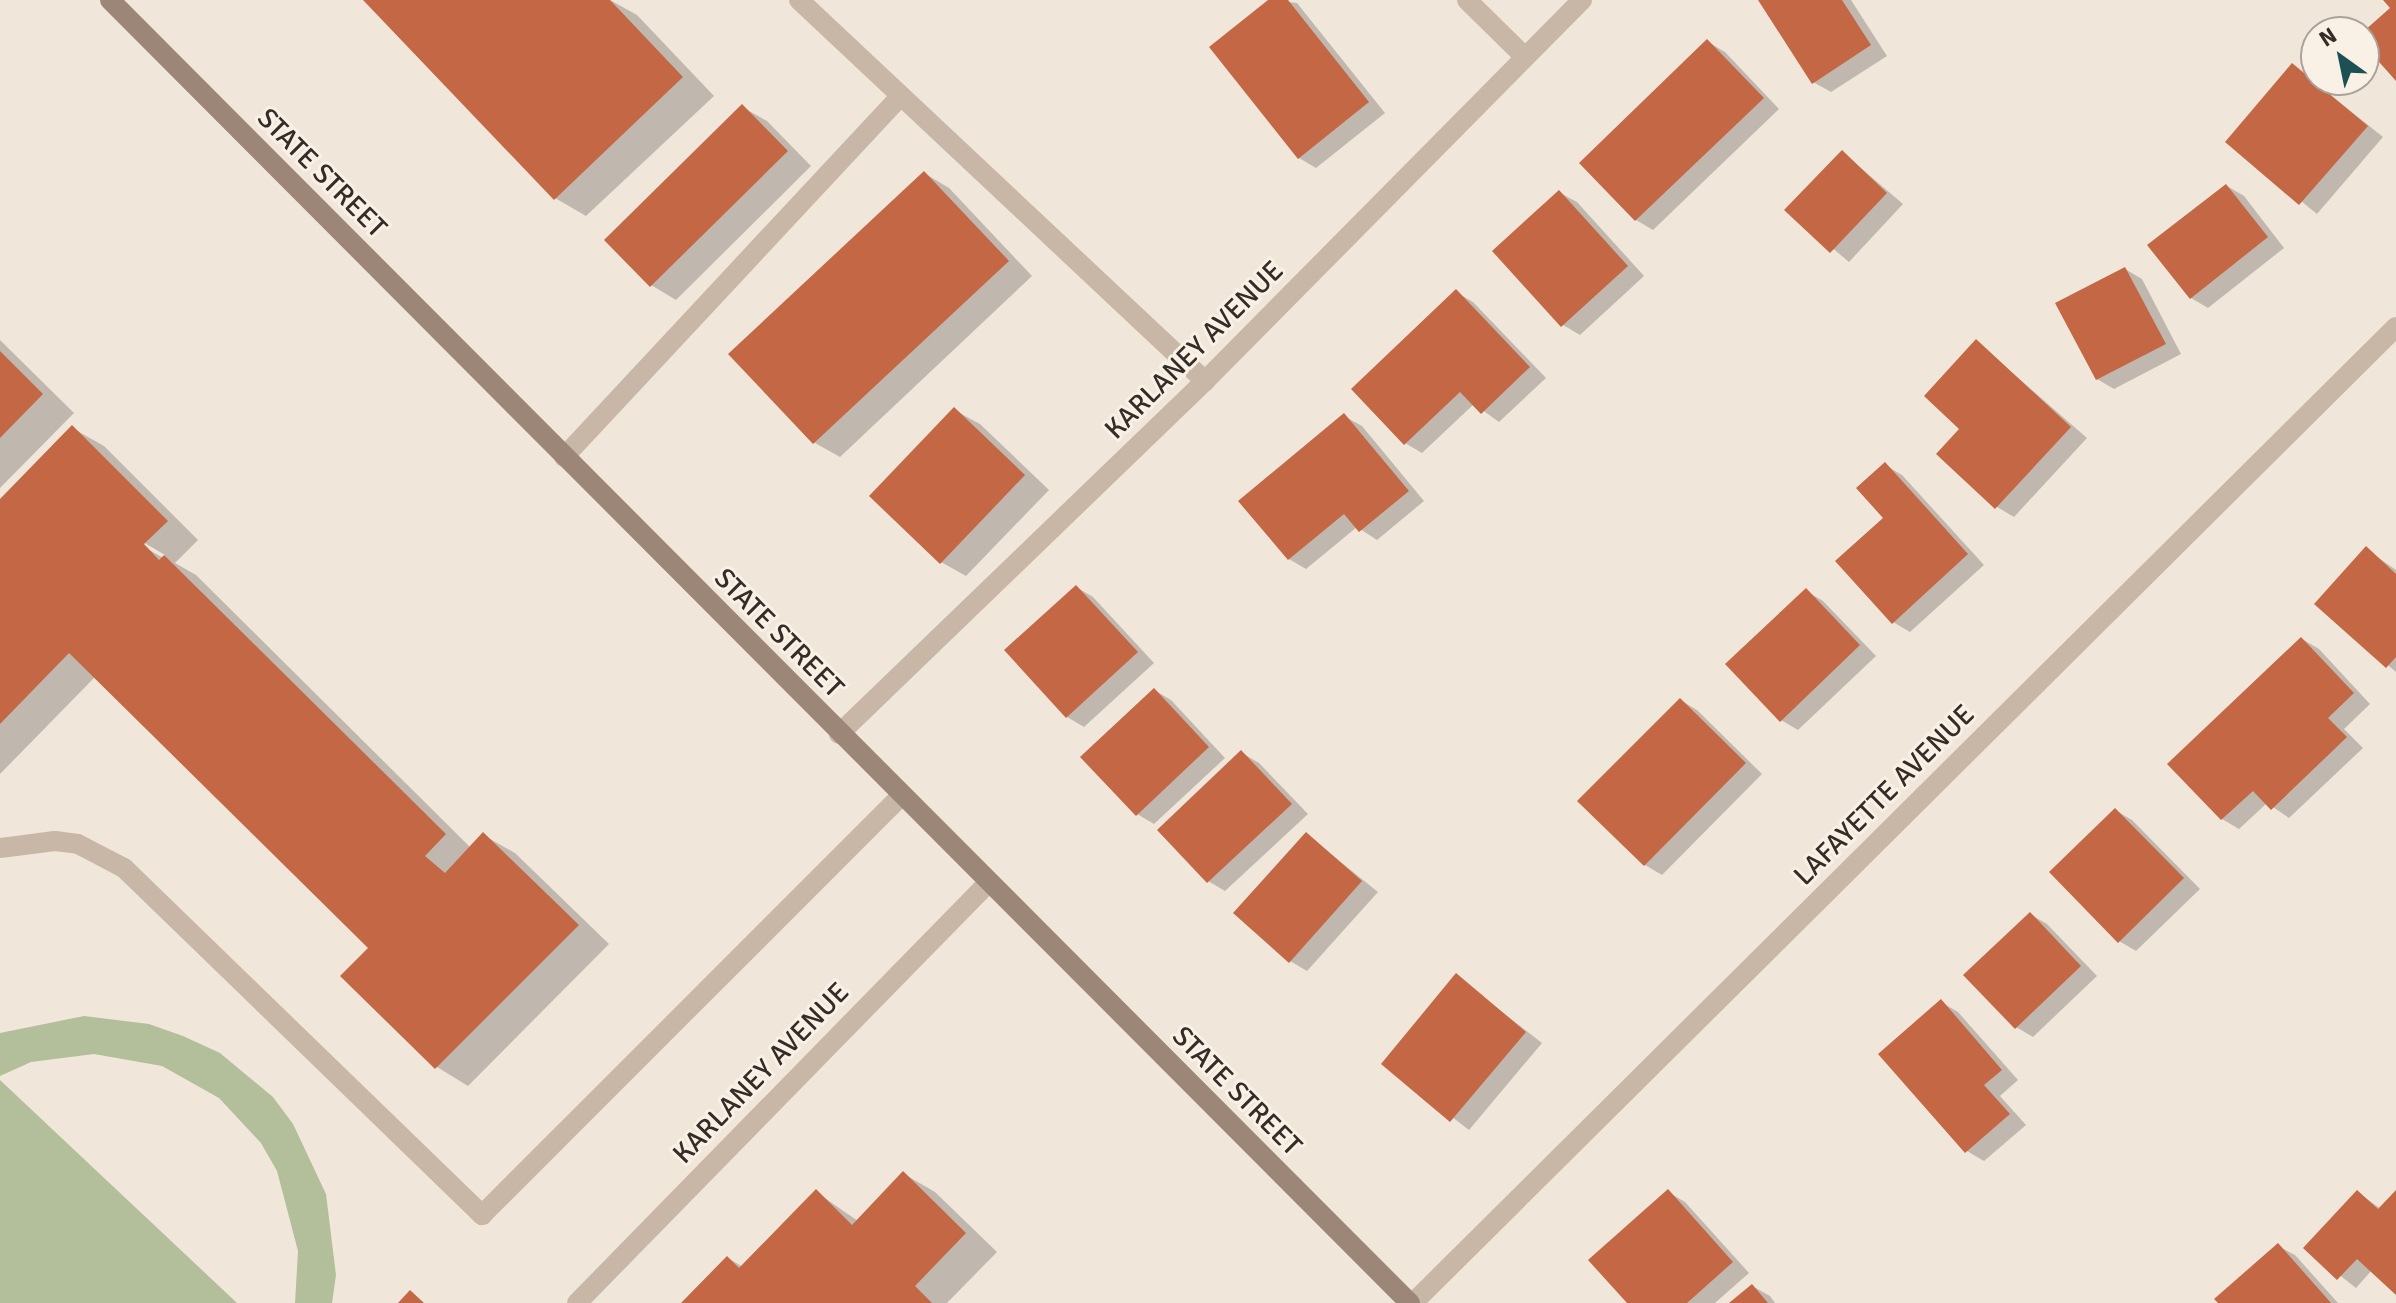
<!DOCTYPE html>
<html>
<head>
<meta charset="utf-8">
<style>
  body { margin:0 }
  #map { position:relative; width:2396px; height:1303px; overflow:hidden; background:#f1e6da; font-family:Signika,sans-serif }
  div>[style] { position:absolute }
  [style*='--x'] { left:calc(var(--x)*1px); top:calc(var(--y)*1px); width:calc(var(--w)*1px); rotate:calc(var(--a)*1deg) }
  .green>* { inset:0; background:#b2bf9a }
  .shadow>* { inset:0; background:#0003 }
  .building>* { inset:0; background:#c36745 }
  .service>* { height:20px; margin:-10px; padding:0 10px; transform-origin:10px; border-radius:10px; background:#c8b7a6 }
  .minor>* { height:20px; margin:-10px; padding:0 10px; transform-origin:10px; border-radius:10px; background:#c8b7a6 }
  .secondary>* { height:20px; margin:-10px; padding:0 10px; transform-origin:10px; border-radius:10px; background:#9c8678 }
  span { translate:-50% -50%; white-space:nowrap; text-align:center; line-height:1.15; -webkit-text-stroke:6px #f9f0e6; paint-order:stroke }
  .street-label { font-size:28px; color:#352c27 }
  .north { position:absolute; left:2300px; top:16px; width:80px; height:80px; box-sizing:border-box; background:#f9f0e6; border:2px solid #aba29a; border-radius:50%; rotate:327deg; font-size:22px; font-weight:700; line-height:32px; text-align:center; color:#352c27 }
  .north::after { content:''; display:block; margin:auto; width:28px; height:36px; background:#1d5055; clip-path:polygon(50% 0,100% 100%,50% 72%,0 100%) }
</style>
</head>
<body>
<div id="map">
  <div class="green">
    <div style="clip-path:polygon(84px 1016px,149px 1024px,183px 1036px,220px 1053px,273px 1097px,293px 1124px,326px 1194px,336px 1275px,332px 1303px,295px 1303px,298px 1251px,277px 1171px,261px 1143px,219px 1098px,162px 1066px,94px 1054px,31px 1062px,0 1076px,0 1033px)"></div>
    <div style="clip-path:polygon(0 1080px,237px 1303px,0 1303px)"></div>
  </div>
  <div class="shadow">
    <div style="clip-path:polygon(366px 0,610px 0,637px 15px,714px 96px,586px 216px,555px 198px)"></div>
    <div style="clip-path:polygon(1271px 0,1297px 3px,1385px 113px,1316px 168px,1299px 158px)"></div>
    <div style="clip-path:polygon(1760px 0,1851px 0,1887px 56px,1831px 92px,1813px 82px)"></div>
    <div style="clip-path:polygon(1708px 42px,1725px 52px,1779px 109px,1653px 230px,1636px 220px,1582px 163px)"></div>
    <div style="clip-path:polygon(2293px 65px,2383px 137px,2317px 214px,2227px 141px)"></div>
    <div style="clip-path:polygon(742px 107px,767px 121px,811px 166px,676px 300px,651px 285px)"></div>
    <div style="clip-path:polygon(1842px 152px,1903px 204px,1849px 262px,1787px 210px)"></div>
    <div style="clip-path:polygon(924px 173px,949px 188px,1032px 276px,840px 457px,815px 443px,731px 354px)"></div>
    <div style="clip-path:polygon(2227px 186px,2244px 196px,2284px 248px,2208px 308px,2191px 298px)"></div>
    <div style="clip-path:polygon(1560px 193px,1577px 202px,1644px 276px,1580px 335px,1563px 325px)"></div>
    <div style="clip-path:polygon(2125px 269px,2142px 279px,2181px 354px,2114px 389px,2097px 379px)"></div>
    <div style="clip-path:polygon(1456px 292px,1473px 302px,1546px 378px,1499px 422px,1474px 404px,1422px 453px,1405px 443px)"></div>
    <div style="clip-path:polygon(0 340px,74px 413px,0 488px)"></div>
    <div style="clip-path:polygon(1977px 342px,2087px 438px,2014px 517px,1997px 507px)"></div>
    <div style="clip-path:polygon(954px 410px,980px 424px,1049px 490px,966px 576px,941px 562px)"></div>
    <div style="clip-path:polygon(1344px 416px,1362px 426px,1424px 501px,1377px 540px,1357px 527px,1306px 569px,1289px 559px)"></div>
    <div style="clip-path:polygon(evenodd,72px 428px,104px 446px,198px 540px,175px 563px,196px 575px,471px 848px,483px 835px,515px 853px,609px 944px,468px 1086px,437px 1067px,343px 976px,371px 948px,95px 677px,0 774px,0 502px,72px 428px,136px 538px,165px 555px,165px 559px,134px 541px,136px 538px)"></div>
    <div style="clip-path:polygon(1885px 465px,1902px 475px,1984px 565px,1910px 632px,1893px 622px)"></div>
    <div style="clip-path:polygon(2366px 549px,2396px 570px,2396px 672px,2317px 604px)"></div>
    <div style="clip-path:polygon(1076px 587px,1093px 597px,1154px 663px,1084px 727px,1067px 717px)"></div>
    <div style="clip-path:polygon(1806px 591px,1823px 601px,1876px 656px,1798px 730px,1781px 720px)"></div>
    <div style="clip-path:polygon(2302px 639px,2319px 649px,2370px 704px,2344px 729px,2363px 748px,2289px 818px,2267px 803px,2239px 829px,2222px 819px)"></div>
    <div style="clip-path:polygon(1154px 690px,1171px 700px,1225px 758px,1154px 824px,1137px 814px)"></div>
    <div style="clip-path:polygon(1680px 700px,1697px 710px,1762px 774px,1662px 875px,1645px 865px)"></div>
    <div style="clip-path:polygon(1242px 753px,1259px 763px,1308px 814px,1225px 891px,1208px 881px)"></div>
    <div style="clip-path:polygon(2115px 810px,2132px 820px,2200px 889px,2136px 951px,2119px 941px)"></div>
    <div style="clip-path:polygon(1306px 834px,1378px 892px,1307px 971px,1290px 961px)"></div>
    <div style="clip-path:polygon(2030px 914px,2047px 924px,2097px 976px,2033px 1037px,2016px 1027px)"></div>
    <div style="clip-path:polygon(1456px 976px,1542px 1043px,1469px 1130px,1383px 1064px)"></div>
    <div style="clip-path:polygon(1941px 1002px,1958px 1012px,2018px 1080px,2000px 1096px,2026px 1125px,1984px 1161px,1967px 1151px)"></div>
    <div style="clip-path:polygon(904px 1174px,935px 1192px,997px 1252px,947px 1303px,684px 1303px,728px 1258px,743px 1267px,816px 1192px,858px 1221px)"></div>
    <div style="clip-path:polygon(1668px 1192px,1685px 1202px,1749px 1273px,1715px 1303px,1629px 1303px)"></div>
    <div style="clip-path:polygon(2357px 1192px,2381px 1209px,2396px 1192px,2396px 1292px,2372px 1270px,2356px 1288px,2305px 1248px)"></div>
    <div style="clip-path:polygon(2278px 1246px,2295px 1255px,2338px 1303px,2220px 1303px)"></div>
    <div style="clip-path:polygon(1752px 1286px,1770px 1296px,1775px 1303px,1732px 1303px)"></div>
  </div>
  <div class="building">
    <div style="clip-path:polygon(363px 0,610px 0,683px 77px,554px 200px)"></div>
    <div style="clip-path:polygon(1268px 0,1288px 0,1369px 102px,1298px 159px,1209px 47px)"></div>
    <div style="clip-path:polygon(1758px 0,1842px 0,1871px 45px,1812px 84px)"></div>
    <div style="clip-path:polygon(2383px 0,2396px 0,2396px 81px,2364px 45px,2364px 31px,2390px 8px)"></div>
    <div style="clip-path:polygon(1707px 39px,1764px 98px,1635px 221px,1579px 163px)"></div>
    <div style="clip-path:polygon(2292px 63px,2368px 126px,2299px 205px,2225px 142px)"></div>
    <div style="clip-path:polygon(742px 104px,788px 151px,650px 287px,604px 240px)"></div>
    <div style="clip-path:polygon(1842px 150px,1887px 193px,1830px 253px,1784px 210px)"></div>
    <div style="clip-path:polygon(924px 171px,1009px 261px,813px 444px,728px 354px)"></div>
    <div style="clip-path:polygon(2226px 184px,2268px 237px,2190px 299px,2147px 245px)"></div>
    <div style="clip-path:polygon(1559px 190px,1628px 266px,1561px 327px,1492px 251px)"></div>
    <div style="clip-path:polygon(2125px 267px,2166px 344px,2096px 380px,2055px 303px)"></div>
    <div style="clip-path:polygon(1456px 289px,1530px 367px,1481px 414px,1460px 392px,1404px 445px,1351px 389px)"></div>
    <div style="clip-path:polygon(1976px 339px,2071px 427px,1995px 509px,1936px 454px,1959px 429px,1924px 396px)"></div>
    <div style="clip-path:polygon(0 351px,43px 394px,0 438px)"></div>
    <div style="clip-path:polygon(954px 407px,1025px 475px,940px 564px,869px 496px)"></div>
    <div style="clip-path:polygon(1344px 413px,1409px 491px,1359px 532px,1344px 514px,1288px 560px,1238px 501px)"></div>
    <div style="clip-path:polygon(72px 425px,168px 521px,144px 544px,159px 560px,164px 555px,446px 834px,425px 856px,445px 873px,483px 832px,579px 925px,435px 1069px,340px 976px,368px 948px,69px 653px,0 724px,0 499px)"></div>
    <div style="clip-path:polygon(1885px 462px,1968px 554px,1892px 624px,1835px 561px,1883px 518px,1856px 488px)"></div>
    <div style="clip-path:polygon(2366px 546px,2396px 574px,2396px 657px,2386px 668px,2314px 604px)"></div>
    <div style="clip-path:polygon(1076px 585px,1138px 652px,1066px 718px,1004px 650px)"></div>
    <div style="clip-path:polygon(1806px 588px,1860px 645px,1780px 722px,1725px 664px)"></div>
    <div style="clip-path:polygon(2301px 637px,2354px 693px,2328px 718px,2347px 737px,2271px 810px,2253px 791px,2221px 820px,2167px 764px)"></div>
    <div style="clip-path:polygon(1154px 688px,1209px 747px,1136px 816px,1080px 757px)"></div>
    <div style="clip-path:polygon(1680px 698px,1746px 763px,1644px 866px,1577px 801px)"></div>
    <div style="clip-path:polygon(1241px 750px,1292px 804px,1207px 883px,1157px 830px)"></div>
    <div style="clip-path:polygon(2115px 808px,2184px 878px,2118px 943px,2049px 872px)"></div>
    <div style="clip-path:polygon(1306px 832px,1362px 881px,1289px 963px,1233px 913px)"></div>
    <div style="clip-path:polygon(2030px 912px,2081px 966px,2015px 1029px,1963px 975px)"></div>
    <div style="clip-path:polygon(1456px 973px,1526px 1032px,1450px 1122px,1381px 1064px)"></div>
    <div style="clip-path:polygon(1941px 999px,2002px 1070px,1984px 1085px,2010px 1114px,1965px 1153px,1878px 1054px)"></div>
    <div style="clip-path:polygon(903px 1171px,966px 1233px,915px 1286px,932px 1303px,681px 1303px,727px 1256px,739px 1268px,816px 1189px,852px 1225px)"></div>
    <div style="clip-path:polygon(1668px 1189px,1733px 1262px,1687px 1303px,1627px 1303px,1588px 1260px)"></div>
    <div style="clip-path:polygon(2357px 1190px,2378px 1209px,2396px 1190px,2396px 1295px,2357px 1259px,2337px 1280px,2303px 1248px)"></div>
    <div style="clip-path:polygon(2278px 1243px,2331px 1303px,2218px 1303px,2214px 1299px)"></div>
    <div style="clip-path:polygon(1752px 1284px,1768px 1303px,1729px 1303px)"></div>
    <div style="clip-path:polygon(410px 1290px,424px 1303px,398px 1303px)"></div>
  </div>
  <div class="service">
    <div style="--x:564;--y:457;--w:494;--a:-47"></div>
    <div style="--x:0;--y:848;--w:55;--a:-7.3"></div>
    <div style="--x:55;--y:841;--w:23;--a:7"></div>
    <div style="--x:78;--y:844;--w:52;--a:27.6"></div>
    <div style="--x:124;--y:868;--w:499;--a:44.1"></div>
    <div style="--x:482;--y:1215;--w:593;--a:-45"></div>
  </div>
  <div class="minor">
    <div style="--x:799;--y:0;--w:557;--a:43.18"></div>
    <div style="--x:1467;--y:0;--w:81;--a:44.5"></div>
    <div style="--x:839;--y:734;--w:508;--a:-43.96"></div>
    <div style="--x:1205;--y:381;--w:536;--a:-45.3"></div>
    <div style="--x:577;--y:1303;--w:586;--a:-45.62"></div>
    <div style="--x:1413;--y:1303;--w:1385;--a:-44.8"></div>
  </div>
  <div class="secondary">
    <div style="--x:110;--y:0;--w:1841;--a:45.07"></div>
  </div>
  <div class="street-label">
    <span style="left:322px;top:173px;rotate:45deg">STATE STREET</span>
    <span style="left:1194px;top:350px;rotate:-45deg">KARLANEY AVENUE</span>
    <span style="left:779px;top:633px;rotate:45deg">STATE STREET</span>
    <span style="left:1884px;top:795px;rotate:-45deg">LAFAYETTE AVENUE</span>
    <span style="left:761px;top:1073px;rotate:-46deg">KARLANEY AVENUE</span>
    <span style="left:1237px;top:1091px;rotate:45deg">STATE STREET</span>
  </div>
  <div class="north">N</div>
</div>
</body>
</html>
